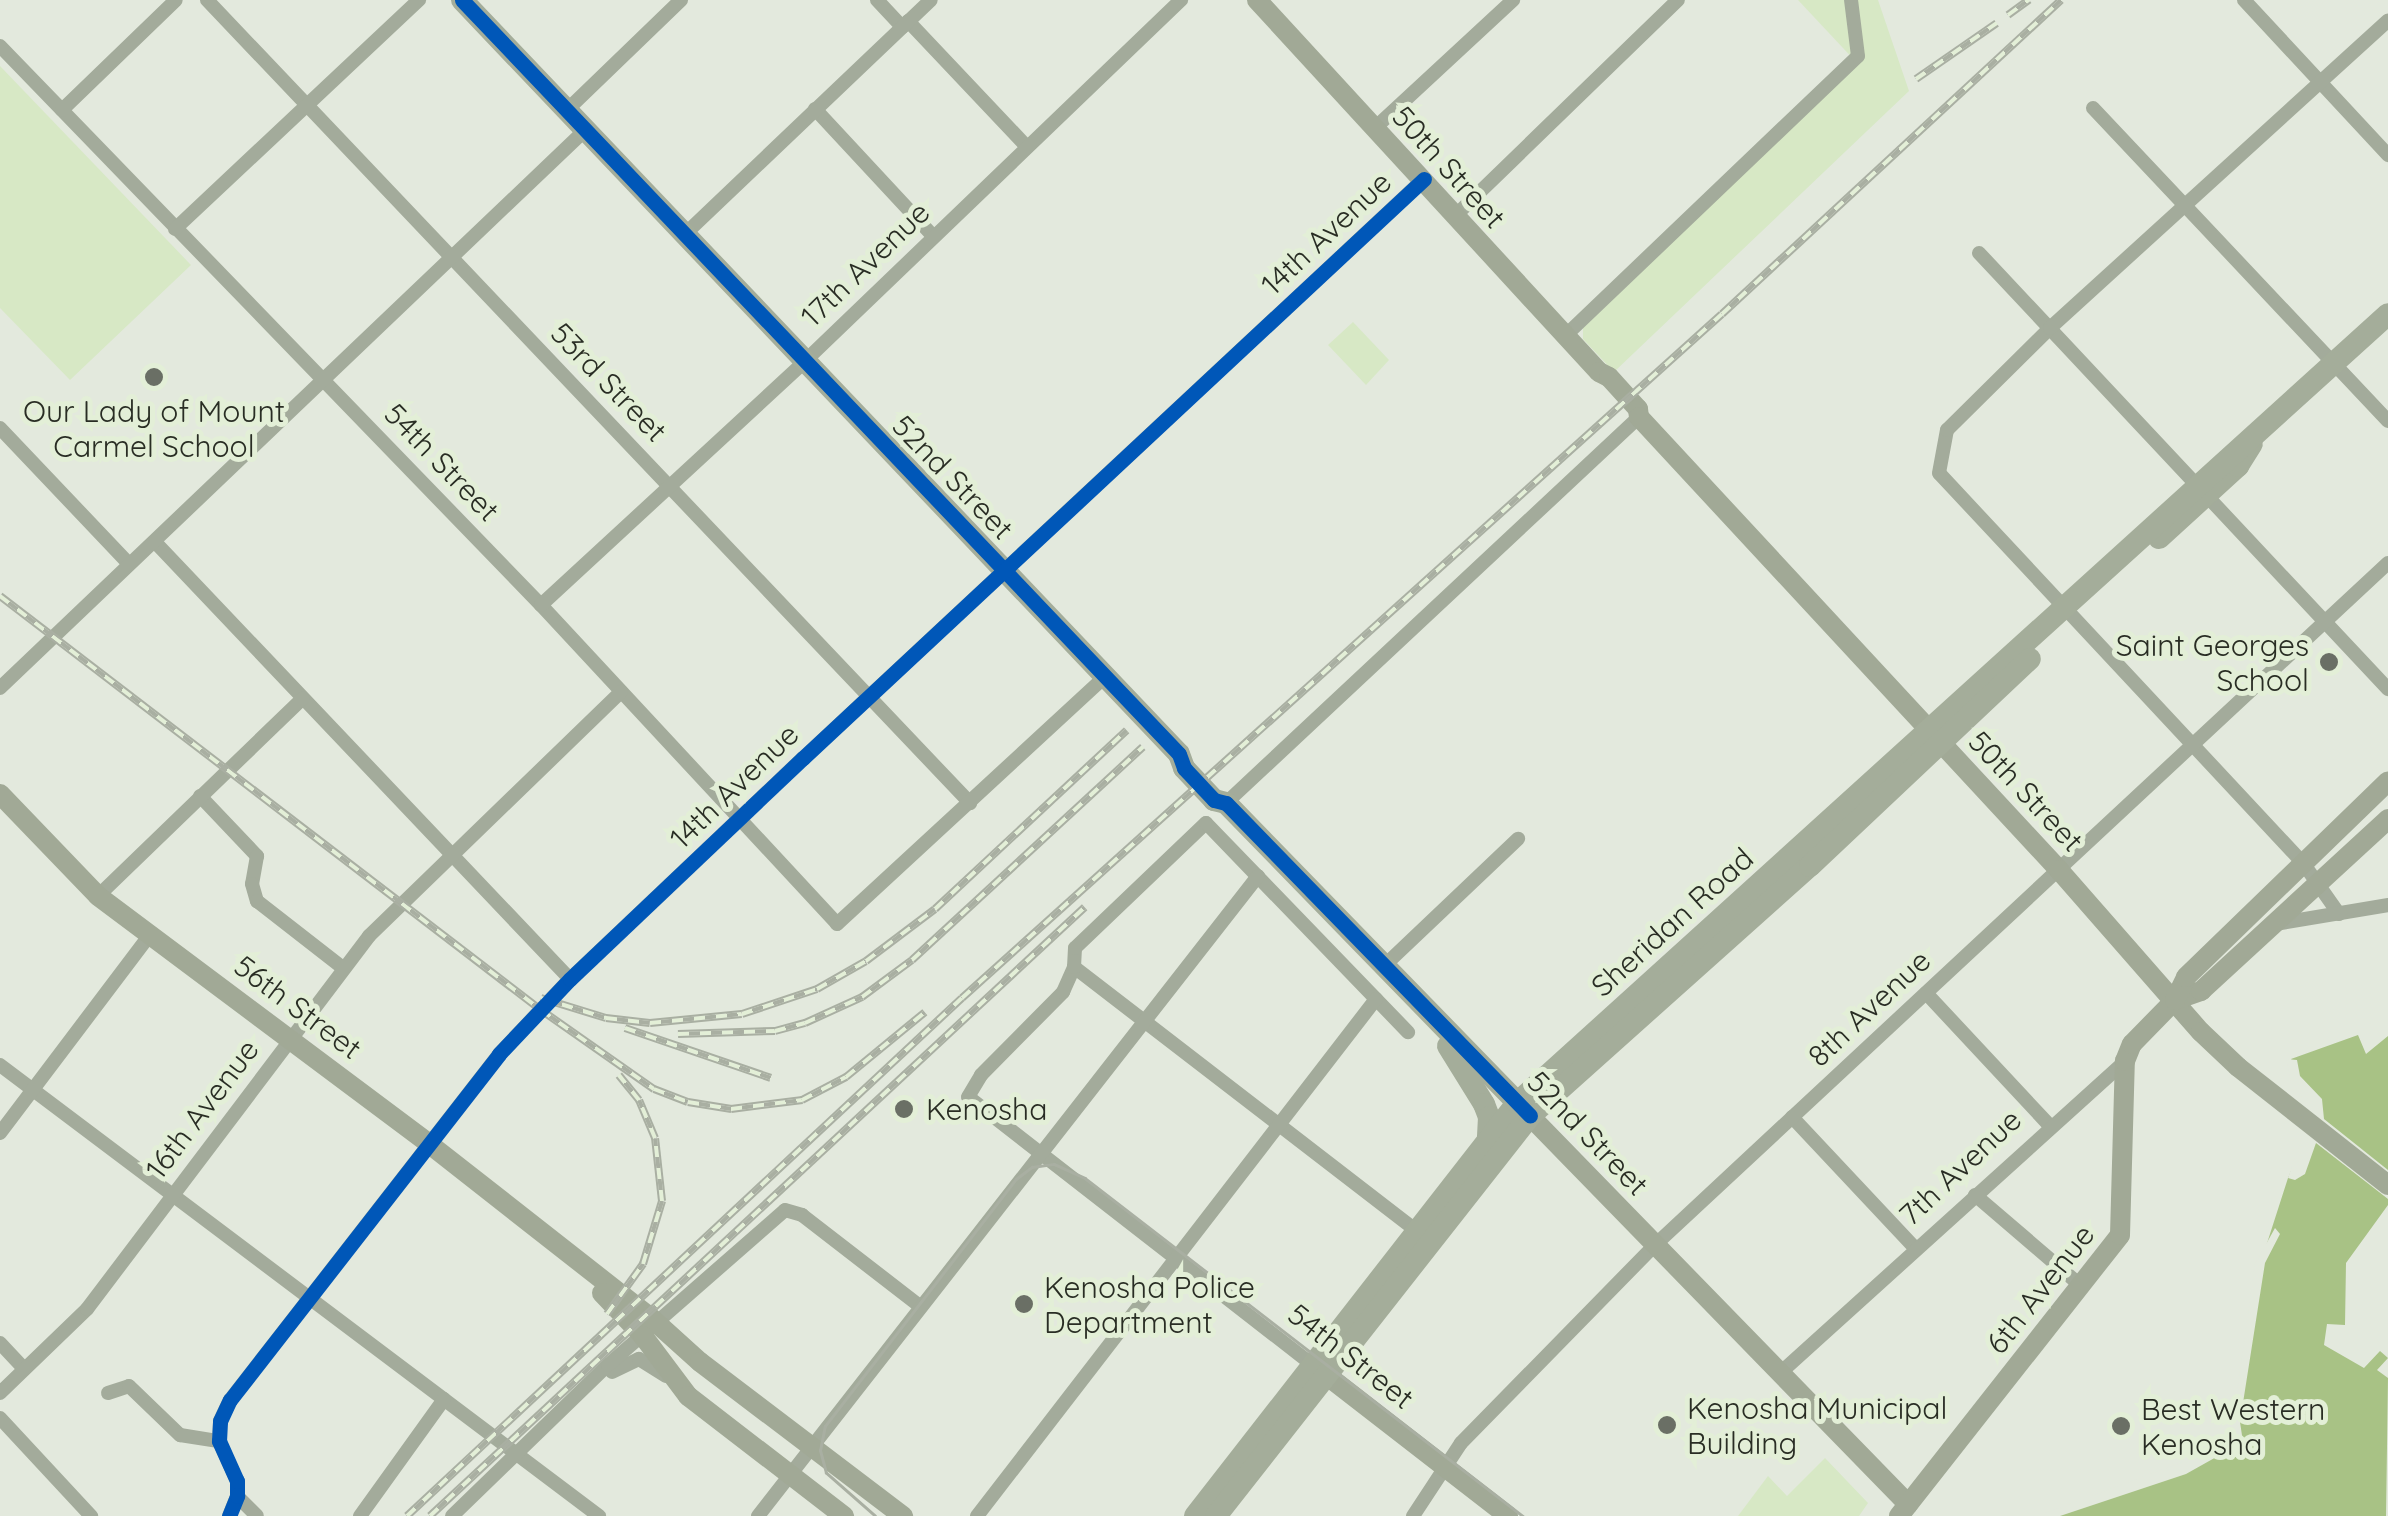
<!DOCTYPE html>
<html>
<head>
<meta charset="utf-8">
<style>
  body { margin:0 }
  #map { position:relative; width:2388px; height:1516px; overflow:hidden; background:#e3e9dd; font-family:Quicksand,sans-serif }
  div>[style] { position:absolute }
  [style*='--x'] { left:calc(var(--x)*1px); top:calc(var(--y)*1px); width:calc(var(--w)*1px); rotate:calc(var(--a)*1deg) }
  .green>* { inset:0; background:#d7e8c5 }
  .water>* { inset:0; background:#a8c285 }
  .pier>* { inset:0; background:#e3e9dd }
  .street>* { height:14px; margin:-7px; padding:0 7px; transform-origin:7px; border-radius:7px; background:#a3ab9b }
  .secondary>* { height:20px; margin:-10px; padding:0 10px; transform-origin:10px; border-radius:10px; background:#a1a996 }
  .primary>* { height:22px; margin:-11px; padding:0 11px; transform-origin:11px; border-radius:11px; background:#a4ad9a }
  .tram>* { height:2.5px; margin:-1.25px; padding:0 1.25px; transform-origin:1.25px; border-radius:1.25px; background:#a9afa2 }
  .rail>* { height:8px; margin-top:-4px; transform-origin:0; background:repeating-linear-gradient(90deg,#e3efd7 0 11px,#a9afa2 0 22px); box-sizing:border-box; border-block:2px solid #a9afa2 }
  .cycleway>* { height:15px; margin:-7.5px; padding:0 7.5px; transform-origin:7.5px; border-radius:7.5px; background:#0057b8 }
  .dots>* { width:28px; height:28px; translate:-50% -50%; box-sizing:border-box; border:5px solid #e3efd7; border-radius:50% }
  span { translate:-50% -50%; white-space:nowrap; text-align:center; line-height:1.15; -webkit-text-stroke:10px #e3efd7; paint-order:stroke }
  .street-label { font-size:30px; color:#292d24 }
  .poi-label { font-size:30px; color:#292d24 }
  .right { translate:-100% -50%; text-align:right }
  .left { translate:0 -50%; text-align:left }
</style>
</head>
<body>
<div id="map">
  <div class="green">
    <div style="clip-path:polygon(1798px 0,1878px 0,1909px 91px,1614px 372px,1583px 339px,1583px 328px,1858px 64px)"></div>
    <div style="clip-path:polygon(0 66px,191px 265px,70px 380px,0 308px)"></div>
    <div style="clip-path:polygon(1353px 322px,1389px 360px,1366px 385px,1328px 345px)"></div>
    <div style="clip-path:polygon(1825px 1458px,1868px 1503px,1859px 1516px,1738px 1516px,1768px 1476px,1787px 1496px)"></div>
  </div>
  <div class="water">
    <div style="clip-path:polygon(2358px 1035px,2366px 1054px,2388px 1036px,2388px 1205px,2346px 1263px,2345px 1325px,2327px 1324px,2324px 1345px,2364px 1368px,2380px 1351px,2388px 1358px,2377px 1370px,2388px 1378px,2386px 1516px,2042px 1516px,2193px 1464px,2237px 1441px,2260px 1265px,2288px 1178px,2316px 1111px,2291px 1059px)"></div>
  </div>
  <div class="pier">
    <div style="clip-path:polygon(2286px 1059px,2297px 1060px,2300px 1076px,2322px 1099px,2324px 1119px,2388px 1170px,2388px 1199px,2316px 1143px,2305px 1174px,2295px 1180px,2288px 1178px,2311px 1111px,2290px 1079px)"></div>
    <div style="clip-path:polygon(2275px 1228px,2280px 1234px,2265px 1263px,2240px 1422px,2243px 1442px,2186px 1474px,2060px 1516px,2037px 1516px,2191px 1459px,2235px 1436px,2233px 1421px,2255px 1264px)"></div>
  </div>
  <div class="street">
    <div style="--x:207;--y:0;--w:1108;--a:46.46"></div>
    <div style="--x:877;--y:0;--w:37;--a:47"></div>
    <div style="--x:2244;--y:0;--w:212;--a:47.1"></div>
    <div style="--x:908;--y:21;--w:173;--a:46.6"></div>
    <div style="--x:0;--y:46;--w:778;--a:45.94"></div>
    <div style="--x:541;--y:605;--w:435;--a:47.1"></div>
    <div style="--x:837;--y:924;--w:364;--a:-42.7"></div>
    <div style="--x:2093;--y:108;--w:430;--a:46.7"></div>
    <div style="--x:815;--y:109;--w:173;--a:47.1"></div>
    <div style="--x:62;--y:110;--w:158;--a:-44"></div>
    <div style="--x:566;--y:111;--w:160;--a:-44"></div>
    <div style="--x:1376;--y:127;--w:187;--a:-42.8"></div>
    <div style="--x:1456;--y:215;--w:309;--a:-44.1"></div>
    <div style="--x:175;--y:229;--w:335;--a:-43.2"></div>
    <div style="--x:683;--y:236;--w:342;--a:-43.6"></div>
    <div style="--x:1979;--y:253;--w:598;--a:46.83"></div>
    <div style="--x:1565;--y:336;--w:405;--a:-43.7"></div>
    <div style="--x:1858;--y:56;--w:56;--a:-97.1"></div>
    <div style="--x:0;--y:428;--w:187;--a:46.5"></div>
    <div style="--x:155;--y:542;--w:603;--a:46.48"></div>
    <div style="--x:541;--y:605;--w:358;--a:-42.7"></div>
    <div style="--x:804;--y:362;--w:523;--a:-43.84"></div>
    <div style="--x:0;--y:688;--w:807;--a:-43.64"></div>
    <div style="--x:200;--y:796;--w:83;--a:46.5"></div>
    <div style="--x:257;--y:856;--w:28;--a:100"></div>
    <div style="--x:252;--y:884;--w:18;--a:74"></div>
    <div style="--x:257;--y:901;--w:109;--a:37.9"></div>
    <div style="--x:1226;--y:803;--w:565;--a:-43.06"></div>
    <div style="--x:98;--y:896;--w:284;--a:-44"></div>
    <div style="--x:2339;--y:914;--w:62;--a:-125.2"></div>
    <div style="--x:2303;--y:863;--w:533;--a:-133.03"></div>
    <div style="--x:1939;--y:473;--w:44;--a:-79.5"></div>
    <div style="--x:1947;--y:430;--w:145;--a:-44.7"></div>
    <div style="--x:2050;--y:328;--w:457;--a:-42.3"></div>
    <div style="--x:2275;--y:924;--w:115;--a:-9.5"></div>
    <div style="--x:1384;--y:966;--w:185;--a:-43.5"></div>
    <div style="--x:1074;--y:967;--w:431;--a:37.6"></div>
    <div style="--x:1926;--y:993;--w:180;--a:47"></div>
    <div style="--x:0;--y:1065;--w:750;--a:36.98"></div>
    <div style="--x:1792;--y:1117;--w:181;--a:46.8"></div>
    <div style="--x:0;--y:1133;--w:251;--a:-52.9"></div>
    <div style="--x:1975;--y:1195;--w:140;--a:40.6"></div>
    <div style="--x:0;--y:1343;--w:35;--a:47"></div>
    <div style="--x:1314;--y:1366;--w:438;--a:-142.1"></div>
    <div style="--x:968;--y:1097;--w:26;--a:-59"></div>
    <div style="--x:981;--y:1075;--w:117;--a:-45.3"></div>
    <div style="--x:1063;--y:992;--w:27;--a:-66"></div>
    <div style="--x:1074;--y:967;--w:19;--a:-87"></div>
    <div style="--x:1075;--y:948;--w:181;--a:-43.7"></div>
    <div style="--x:1206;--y:823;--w:291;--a:46"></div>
    <div style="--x:612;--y:1372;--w:30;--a:-26"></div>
    <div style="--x:639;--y:1359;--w:32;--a:32"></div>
    <div style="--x:1779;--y:1374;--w:467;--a:-42.1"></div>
    <div style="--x:0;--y:1393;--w:121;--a:-44"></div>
    <div style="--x:87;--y:1309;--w:468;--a:-52.9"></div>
    <div style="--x:369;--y:936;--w:351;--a:-44.1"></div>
    <div style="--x:108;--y:1393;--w:22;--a:-18"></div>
    <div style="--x:129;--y:1386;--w:71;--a:43.9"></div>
    <div style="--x:180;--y:1435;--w:39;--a:9"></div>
    <div style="--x:0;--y:1418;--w:134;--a:47.1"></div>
    <div style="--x:237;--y:1496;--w:28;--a:45"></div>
    <div style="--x:229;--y:1516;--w:22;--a:-68"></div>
    <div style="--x:237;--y:1496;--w:15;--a:-90"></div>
    <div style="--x:237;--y:1481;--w:44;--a:-114.2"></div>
    <div style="--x:219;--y:1441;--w:20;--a:-87"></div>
    <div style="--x:220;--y:1421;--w:23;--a:-65"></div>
    <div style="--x:230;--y:1400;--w:438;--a:-52.1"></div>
    <div style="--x:499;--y:1054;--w:103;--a:-46.6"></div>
    <div style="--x:570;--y:979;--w:321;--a:-43.5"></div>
    <div style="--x:803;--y:758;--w:849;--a:-43"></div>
    <div style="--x:360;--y:1516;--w:144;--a:-54.3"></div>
    <div style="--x:452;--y:1516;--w:217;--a:-44.1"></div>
    <div style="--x:608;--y:1365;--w:235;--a:-41.2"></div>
    <div style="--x:785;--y:1210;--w:18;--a:16"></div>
    <div style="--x:802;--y:1215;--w:150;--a:37.7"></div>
    <div style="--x:758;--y:1516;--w:812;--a:-52"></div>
    <div style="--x:977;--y:1516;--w:653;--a:-52.34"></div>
    <div style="--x:1413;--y:1516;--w:87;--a:-56.7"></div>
    <div style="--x:1461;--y:1443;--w:277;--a:-45.6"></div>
    <div style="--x:1655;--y:1245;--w:1001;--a:-42.94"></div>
  </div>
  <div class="secondary">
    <div style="--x:1257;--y:0;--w:505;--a:47.41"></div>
    <div style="--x:1599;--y:372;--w:11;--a:27"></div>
    <div style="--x:1609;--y:377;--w:43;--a:47.8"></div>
    <div style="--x:1638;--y:409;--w:8;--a:83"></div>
    <div style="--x:1639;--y:417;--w:618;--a:47.16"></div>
    <div style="--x:2059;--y:870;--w:215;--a:48.8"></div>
    <div style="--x:2201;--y:1032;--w:51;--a:43.4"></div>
    <div style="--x:2238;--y:1067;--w:191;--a:38.2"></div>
    <div style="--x:0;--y:794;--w:141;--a:46.1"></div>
    <div style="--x:98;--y:896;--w:412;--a:36.8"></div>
    <div style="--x:428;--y:1143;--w:282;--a:38.1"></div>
    <div style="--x:650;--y:1317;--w:67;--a:42"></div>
    <div style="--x:700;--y:1362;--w:255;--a:37.2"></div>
    <div style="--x:2175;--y:1000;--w:28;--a:-19"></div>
    <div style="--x:2201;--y:991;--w:254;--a:-42.6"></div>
    <div style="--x:1530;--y:1116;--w:542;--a:45.75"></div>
    <div style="--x:602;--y:1293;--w:59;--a:46.4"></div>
    <div style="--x:643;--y:1336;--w:75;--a:53.1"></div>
    <div style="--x:688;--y:1396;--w:197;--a:37.6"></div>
    <div style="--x:1316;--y:1367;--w:243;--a:37.8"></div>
    <div style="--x:1899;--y:1516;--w:357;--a:-51.8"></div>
    <div style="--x:2120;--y:1235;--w:174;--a:-88.4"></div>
    <div style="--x:2125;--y:1061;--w:18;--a:-68"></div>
    <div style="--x:2132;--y:1044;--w:62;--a:-45.7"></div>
    <div style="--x:2175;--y:1000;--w:25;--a:-64"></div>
    <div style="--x:2186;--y:977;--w:281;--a:-44.1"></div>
  </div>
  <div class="primary">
    <div style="--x:462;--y:0;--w:1040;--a:46.44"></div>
    <div style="--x:1179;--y:754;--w:15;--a:70"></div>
    <div style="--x:1184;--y:768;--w:44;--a:46.8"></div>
    <div style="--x:1214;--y:800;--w:12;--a:14"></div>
    <div style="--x:1226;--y:803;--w:436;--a:45.8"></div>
    <div style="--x:2159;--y:538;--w:107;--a:-42.3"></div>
    <div style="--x:2238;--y:466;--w:26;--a:-58"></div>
    <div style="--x:1448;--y:1046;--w:68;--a:58.2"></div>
    <div style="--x:1484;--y:1104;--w:14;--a:69"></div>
    <div style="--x:1489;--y:1117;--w:20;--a:93"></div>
    <div style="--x:1195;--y:1516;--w:524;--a:-52.06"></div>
    <div style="--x:1517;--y:1103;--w:1175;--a:-42.17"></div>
    <div style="--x:1216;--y:1516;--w:509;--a:-51.87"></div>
    <div style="--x:1530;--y:1116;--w:375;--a:-41.8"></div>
    <div style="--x:1810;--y:866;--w:302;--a:-43.3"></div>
  </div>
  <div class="tram">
    <div style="--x:875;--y:1516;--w:65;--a:-138.7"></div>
    <div style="--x:826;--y:1473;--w:23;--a:-105"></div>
    <div style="--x:820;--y:1451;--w:25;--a:-79"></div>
    <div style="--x:825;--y:1426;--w:312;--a:-52.3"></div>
    <div style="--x:1016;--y:1179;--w:20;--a:-37"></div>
    <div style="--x:1032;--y:1167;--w:22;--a:-8"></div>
    <div style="--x:1054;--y:1164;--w:34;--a:24"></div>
    <div style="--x:1085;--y:1178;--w:553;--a:37.66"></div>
  </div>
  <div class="rail">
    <div style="--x:2008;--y:15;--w:26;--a:-36"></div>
    <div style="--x:1916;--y:79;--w:98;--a:-34.7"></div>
    <div style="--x:0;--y:596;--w:681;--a:37.43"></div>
    <div style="--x:541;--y:1010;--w:138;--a:35"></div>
    <div style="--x:654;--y:1089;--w:36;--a:21"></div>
    <div style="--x:688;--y:1102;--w:44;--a:9.2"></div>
    <div style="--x:731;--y:1109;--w:72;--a:-7.2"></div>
    <div style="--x:802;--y:1100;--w:50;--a:-27.6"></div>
    <div style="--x:846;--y:1077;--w:102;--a:-39.4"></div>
    <div style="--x:541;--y:998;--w:68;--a:17.1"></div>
    <div style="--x:606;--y:1018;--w:44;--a:6.5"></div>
    <div style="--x:650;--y:1023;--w:92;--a:-5.6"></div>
    <div style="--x:742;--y:1014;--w:79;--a:-18.4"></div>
    <div style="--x:817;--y:989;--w:56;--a:-29.7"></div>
    <div style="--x:866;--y:961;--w:86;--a:-37"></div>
    <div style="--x:935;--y:909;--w:262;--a:-43"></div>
    <div style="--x:625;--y:1028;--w:154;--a:18.9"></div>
    <div style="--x:678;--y:1034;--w:97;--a:-1.8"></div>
    <div style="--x:775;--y:1031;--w:31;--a:-15"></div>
    <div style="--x:805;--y:1023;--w:63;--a:-24.5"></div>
    <div style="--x:862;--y:997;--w:62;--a:-36.5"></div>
    <div style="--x:912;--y:960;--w:314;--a:-42.7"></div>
    <div style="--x:607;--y:1314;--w:62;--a:-54.2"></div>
    <div style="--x:643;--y:1264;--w:66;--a:-73.2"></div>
    <div style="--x:662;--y:1201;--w:63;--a:-96.3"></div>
    <div style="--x:655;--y:1138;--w:41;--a:-112.8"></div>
    <div style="--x:639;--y:1100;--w:32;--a:-129"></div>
    <div style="--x:407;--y:1516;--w:759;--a:-43.03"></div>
    <div style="--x:962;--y:998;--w:1022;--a:-41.99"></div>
    <div style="--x:1722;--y:314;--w:462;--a:-42.8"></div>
    <div style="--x:430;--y:1516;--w:894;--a:-42.92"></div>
  </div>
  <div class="cycleway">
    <div style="--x:462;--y:0;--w:1040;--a:46.44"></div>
    <div style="--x:1179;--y:754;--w:15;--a:70"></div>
    <div style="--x:1184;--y:768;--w:44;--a:46.8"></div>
    <div style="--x:1214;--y:800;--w:12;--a:14"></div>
    <div style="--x:1226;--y:803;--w:436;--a:45.8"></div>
    <div style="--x:229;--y:1516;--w:22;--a:-68"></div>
    <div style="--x:237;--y:1496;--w:15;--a:-90"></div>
    <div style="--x:237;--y:1481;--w:44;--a:-114.2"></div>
    <div style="--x:219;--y:1441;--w:20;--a:-87"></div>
    <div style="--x:220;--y:1421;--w:23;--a:-65"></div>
    <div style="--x:230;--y:1400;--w:438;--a:-52.1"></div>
    <div style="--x:499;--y:1054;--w:103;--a:-46.6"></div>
    <div style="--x:570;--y:979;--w:321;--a:-43.5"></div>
    <div style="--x:803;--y:758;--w:849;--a:-43"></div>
  </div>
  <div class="dots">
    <div style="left:154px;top:377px;background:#6a6f65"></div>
    <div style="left:2329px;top:662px;background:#6a6f65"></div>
    <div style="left:904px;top:1109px;background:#6a6f65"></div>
    <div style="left:1024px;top:1304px;background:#6a6f65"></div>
    <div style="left:1667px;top:1425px;background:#6a6f65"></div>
    <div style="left:2121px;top:1426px;background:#6a6f65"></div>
  </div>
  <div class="street-label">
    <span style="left:1449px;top:167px;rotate:48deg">50th Street</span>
    <span style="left:1326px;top:233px;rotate:-43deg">14th Avenue</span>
    <span style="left:865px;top:264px;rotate:-44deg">17th Avenue</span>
    <span style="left:609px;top:382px;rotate:46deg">53rd Street</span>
    <span style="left:442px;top:462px;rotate:46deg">54th Street</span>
    <span style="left:953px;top:477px;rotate:46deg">52nd Street</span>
    <span style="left:734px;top:786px;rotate:-44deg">14th Avenue</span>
    <span style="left:2026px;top:791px;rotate:47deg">50th Street</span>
    <span style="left:1672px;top:922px;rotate:-42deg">Sheridan Road</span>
    <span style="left:298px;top:1007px;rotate:37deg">56th Street</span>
    <span style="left:1869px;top:1008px;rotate:-43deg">8th Avenue</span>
    <span style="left:202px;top:1109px;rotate:-53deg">16th Avenue</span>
    <span style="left:1588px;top:1133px;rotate:46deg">52nd Street</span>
    <span style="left:1960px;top:1167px;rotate:-43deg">7th Avenue</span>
    <span style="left:2040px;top:1289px;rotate:-52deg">6th Avenue</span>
    <span style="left:1351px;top:1356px;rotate:38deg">54th Street</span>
  </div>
  <div class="poi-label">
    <span style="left:154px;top:428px">Our Lady of Mount<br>Carmel School</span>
    <span class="right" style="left:2309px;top:662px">Saint Georges<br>School</span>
    <span class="left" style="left:926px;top:1109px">Kenosha</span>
    <span class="left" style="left:1044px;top:1304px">Kenosha Police<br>Department</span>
    <span class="left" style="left:1687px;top:1425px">Kenosha Municipal<br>Building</span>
    <span class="left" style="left:2141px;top:1426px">Best Western<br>Kenosha</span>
  </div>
</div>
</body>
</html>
